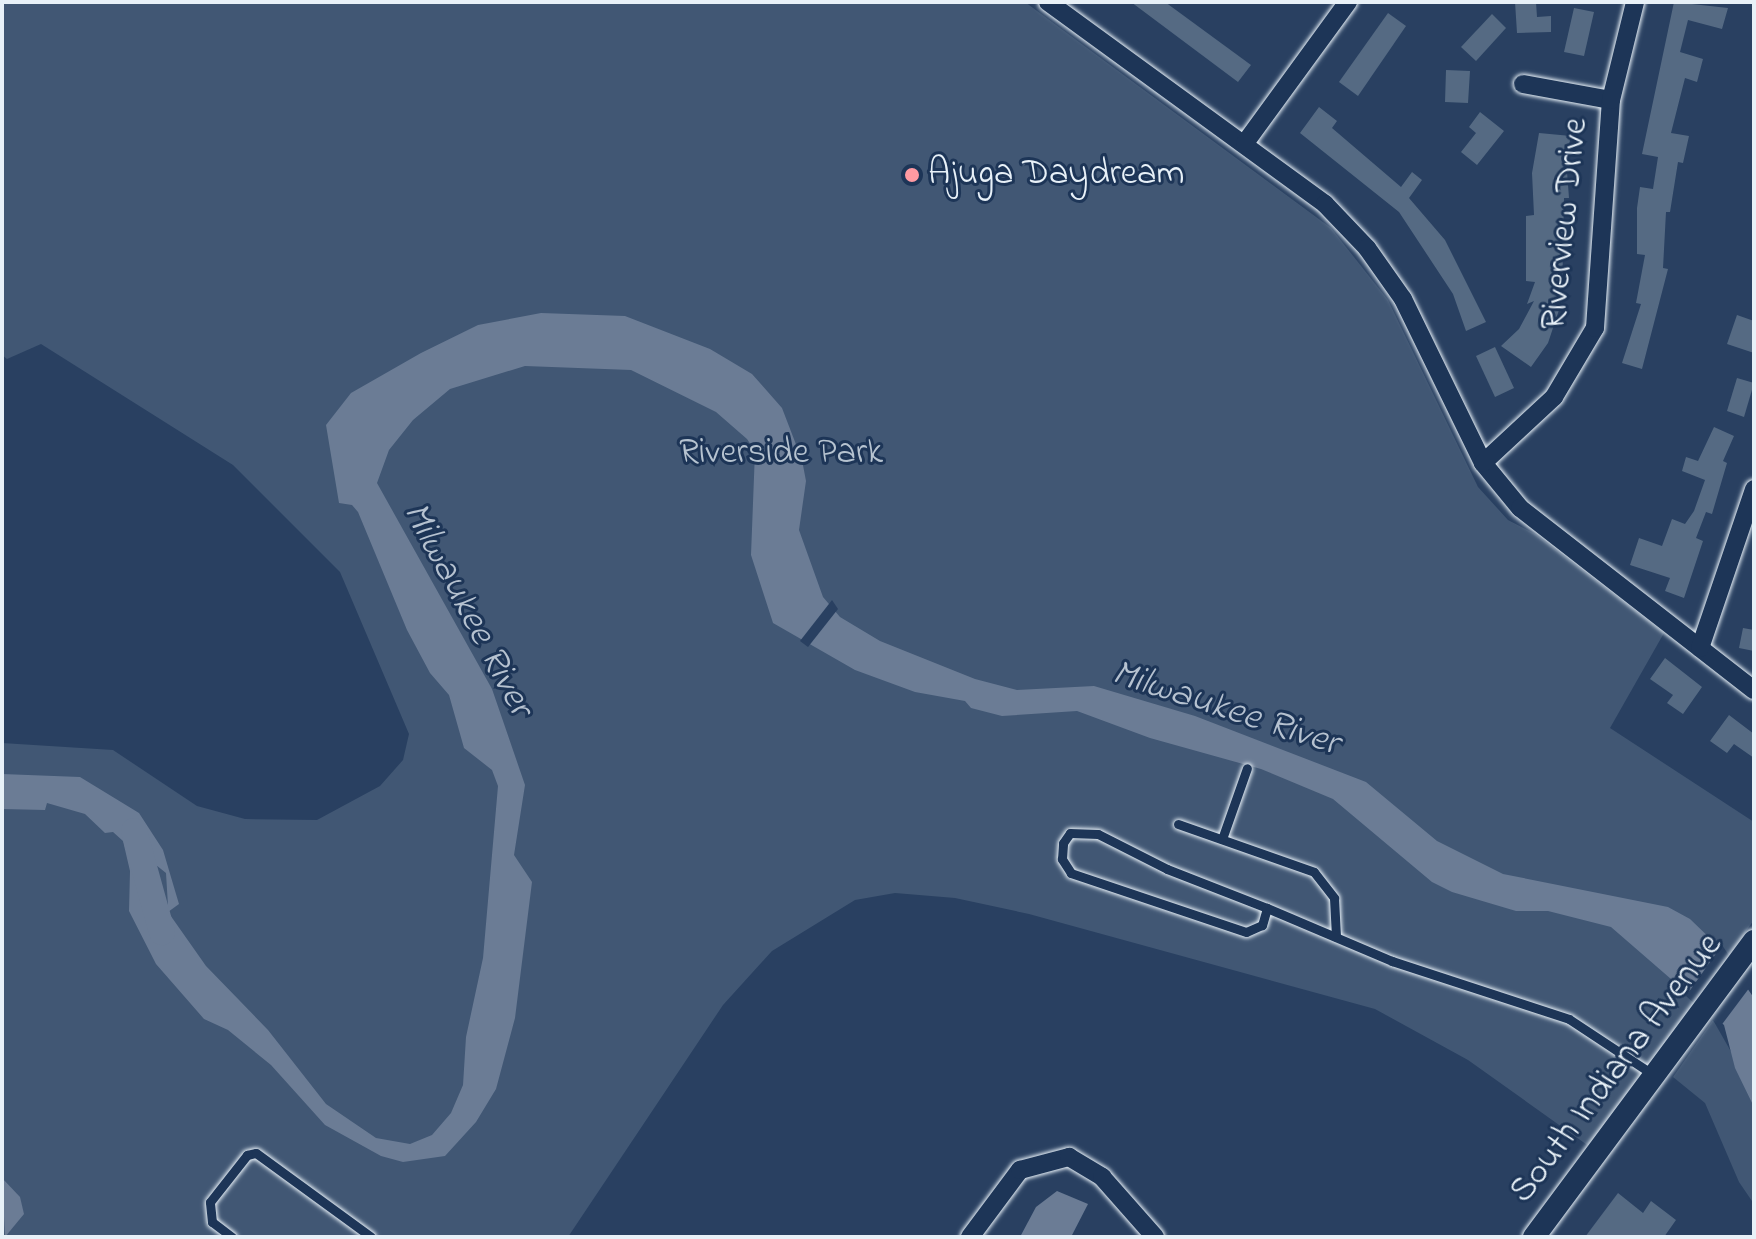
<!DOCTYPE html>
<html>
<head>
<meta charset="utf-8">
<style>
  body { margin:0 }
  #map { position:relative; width:1756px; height:1239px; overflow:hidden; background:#294061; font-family:"Indie Flower",sans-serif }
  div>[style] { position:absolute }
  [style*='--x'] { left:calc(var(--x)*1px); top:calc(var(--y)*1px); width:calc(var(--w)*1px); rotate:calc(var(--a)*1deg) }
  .green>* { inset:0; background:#415774 }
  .water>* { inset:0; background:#6b7c95 }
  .pier>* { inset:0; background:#294061 }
  .river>* { height:26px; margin:-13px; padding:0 13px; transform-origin:13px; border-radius:13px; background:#6b7c95 }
  .building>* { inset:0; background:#556a83 }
  .roads { filter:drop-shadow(0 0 2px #e8f1f8) drop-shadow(0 0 2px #e8f1f8) }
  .service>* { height:9px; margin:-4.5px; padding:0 4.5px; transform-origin:4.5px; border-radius:4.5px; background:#1d3557 }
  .minor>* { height:18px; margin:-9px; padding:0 9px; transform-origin:9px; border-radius:9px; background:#1d3557 }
  .tertiary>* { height:22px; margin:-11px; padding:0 11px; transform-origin:11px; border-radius:11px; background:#1d3557 }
  .dots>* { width:22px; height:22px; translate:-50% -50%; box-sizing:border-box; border:4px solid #1d3557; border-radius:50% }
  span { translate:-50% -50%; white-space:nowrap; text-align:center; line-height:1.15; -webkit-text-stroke:6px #1d3557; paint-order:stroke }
  .poi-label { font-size:36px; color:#e8f1f8 }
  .left { translate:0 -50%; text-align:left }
  .street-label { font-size:36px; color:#e8f1f8 }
  .park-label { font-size:36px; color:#b6c3d0 }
  .water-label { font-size:38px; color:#b6c2d0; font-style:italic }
  .frame { position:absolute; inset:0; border:4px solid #e8f1f8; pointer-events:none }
</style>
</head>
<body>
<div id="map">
  <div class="green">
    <div style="clip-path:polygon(2px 2px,1025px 2px,1331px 228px,1388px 300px,1478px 487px,1508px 520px,1535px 534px,1664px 633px,1610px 728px,1754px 822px,1754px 920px,1590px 1147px,1468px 1060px,1375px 1009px,1029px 914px,955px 898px,895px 893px,855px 900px,772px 951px,723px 1005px,568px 1237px,2px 1237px,2px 743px,113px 750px,197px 806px,245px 819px,317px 820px,380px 786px,403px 760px,409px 734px,340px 572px,233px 465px,41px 344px,7px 359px,2px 355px)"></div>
    <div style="clip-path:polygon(1713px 1020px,1754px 1092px,1754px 1204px,1739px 1182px,1705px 1103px,1673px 1077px)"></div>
  </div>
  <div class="water">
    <div style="clip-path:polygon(evenodd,541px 313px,625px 316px,710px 349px,752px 374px,782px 408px,802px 460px,806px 481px,799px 530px,823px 597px,840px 617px,880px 641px,975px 679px,1017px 690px,1094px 686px,1195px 716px,1366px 782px,1437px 841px,1503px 874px,1668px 907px,1690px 919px,1717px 945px,1754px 998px,1754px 1107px,1735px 1068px,1724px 1025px,1611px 927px,1548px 911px,1516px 911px,1452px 892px,1432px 882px,1333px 799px,1261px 769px,1150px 738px,1077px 711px,1002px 716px,971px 708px,965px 701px,915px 692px,855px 670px,773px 623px,751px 555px,755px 451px,747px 439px,716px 412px,631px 370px,525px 366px,450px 389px,413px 420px,389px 450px,377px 483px,492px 689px,525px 785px,514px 855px,532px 882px,515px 1018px,496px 1089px,476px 1122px,445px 1156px,403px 1162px,381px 1156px,325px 1125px,271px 1065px,228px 1030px,204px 1019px,156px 964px,129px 911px,130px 871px,123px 841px,113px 832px,105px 833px,85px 814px,47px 803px,45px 810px,2px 809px,2px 774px,80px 777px,139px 813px,163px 850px,176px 894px,179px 904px,168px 912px,206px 966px,268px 1030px,326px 1104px,376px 1138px,410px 1144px,432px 1135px,451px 1113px,463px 1085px,466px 1037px,483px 958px,498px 786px,492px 770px,464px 748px,449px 695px,430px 673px,407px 630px,358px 512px,352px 505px,339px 503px,326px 425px,351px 393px,421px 353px,478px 325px,541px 313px,151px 861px,166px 873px,168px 906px,151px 899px,142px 866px,151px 861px)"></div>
    <div style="clip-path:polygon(2px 1178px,20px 1197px,24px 1214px,5px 1237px)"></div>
    <div style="clip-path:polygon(1057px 1191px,1088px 1204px,1071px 1237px,1020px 1237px,1036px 1207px)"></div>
  </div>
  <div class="pier">
    <div style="clip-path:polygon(832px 600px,838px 609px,808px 647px,800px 641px)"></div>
    <div style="clip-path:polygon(1722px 945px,1750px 987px,1720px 1027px,1686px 996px)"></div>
  </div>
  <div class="river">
    <div style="--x:134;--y:831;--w:105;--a:74.5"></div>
  </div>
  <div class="building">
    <div style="clip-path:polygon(1131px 2px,1165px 2px,1251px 65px,1238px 82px)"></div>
    <div style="clip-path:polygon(1515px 2px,1536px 2px,1537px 17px,1551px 16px,1551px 32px,1517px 33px)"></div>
    <div style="clip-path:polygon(1674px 2px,1728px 8px,1722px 29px,1688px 20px,1680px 52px,1703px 59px,1697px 82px,1685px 78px,1671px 133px,1689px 136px,1683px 163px,1678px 162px,1670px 212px,1666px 212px,1663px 268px,1668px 269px,1642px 369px,1622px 363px,1641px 304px,1636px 303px,1645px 255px,1637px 254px,1637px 208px,1640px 187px,1653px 189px,1658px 157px,1642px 154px)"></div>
    <div style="clip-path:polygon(1574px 8px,1594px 12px,1584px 56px,1564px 52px)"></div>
    <div style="clip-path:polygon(1388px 13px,1406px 26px,1358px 96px,1339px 82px)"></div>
    <div style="clip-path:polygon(1492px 14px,1506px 28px,1476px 61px,1461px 47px)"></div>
    <div style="clip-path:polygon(1446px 70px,1470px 71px,1468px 103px,1445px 102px)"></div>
    <div style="clip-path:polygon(1319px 107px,1337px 121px,1332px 128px,1401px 187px,1412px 172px,1422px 180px,1409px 198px,1445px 240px,1486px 322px,1466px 331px,1453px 294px,1399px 212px,1300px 133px)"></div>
    <div style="clip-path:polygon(1480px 112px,1504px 131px,1477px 165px,1461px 152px,1476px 133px,1469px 127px)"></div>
    <div style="clip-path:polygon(1539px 133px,1571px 136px,1566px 158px,1569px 198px,1564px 198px,1562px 301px,1548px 343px,1531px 367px,1501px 346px,1519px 329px,1534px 301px,1527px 304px,1535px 282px,1526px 281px,1526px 216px,1534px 215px,1532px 173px)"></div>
    <div style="clip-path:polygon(1737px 315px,1754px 321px,1754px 353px,1727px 344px)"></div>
    <div style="clip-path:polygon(1495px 347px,1514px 388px,1495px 397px,1476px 356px)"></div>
    <div style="clip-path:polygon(1737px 378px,1754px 383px,1744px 417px,1727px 411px)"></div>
    <div style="clip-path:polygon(1714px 427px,1734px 436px,1723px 461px,1727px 463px,1712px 514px,1706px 512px,1696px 538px,1703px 541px,1684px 598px,1665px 591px,1670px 578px,1630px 565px,1639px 538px,1662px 546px,1672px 519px,1685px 524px,1694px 511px,1705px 480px,1682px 471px,1686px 457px,1698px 461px)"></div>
    <div style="clip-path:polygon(1743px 628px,1754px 630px,1754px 651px,1739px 648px)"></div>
    <div style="clip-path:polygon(1665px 658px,1702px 687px,1683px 714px,1667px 703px,1673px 695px,1650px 679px)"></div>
    <div style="clip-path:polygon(1729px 715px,1754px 734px,1754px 758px,1734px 744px,1727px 753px,1710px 741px)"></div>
    <div style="clip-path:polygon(1618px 1193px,1643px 1213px,1651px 1201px,1676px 1220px,1664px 1237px,1585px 1237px)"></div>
  </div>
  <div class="roads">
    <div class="service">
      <div style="--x:1178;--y:824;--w:144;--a:19.4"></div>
      <div style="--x:1314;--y:872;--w:33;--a:52"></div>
      <div style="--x:1334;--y:898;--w:39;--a:87"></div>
      <div style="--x:1222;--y:839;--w:75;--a:-70.6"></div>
      <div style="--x:1267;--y:908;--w:18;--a:106"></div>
      <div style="--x:1262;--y:925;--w:17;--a:156"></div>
      <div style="--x:1246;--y:932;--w:185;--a:-161.4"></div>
      <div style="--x:1071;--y:873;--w:17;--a:-123"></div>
      <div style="--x:1062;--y:859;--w:16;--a:-86"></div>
      <div style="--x:1063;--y:843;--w:12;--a:-55"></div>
      <div style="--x:1070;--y:833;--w:28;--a:2"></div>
      <div style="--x:1098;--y:834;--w:77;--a:26.9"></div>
      <div style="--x:1167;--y:869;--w:107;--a:21.3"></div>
      <div style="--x:1267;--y:908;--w:136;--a:23"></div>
      <div style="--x:1392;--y:961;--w:186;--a:18.1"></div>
      <div style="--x:1569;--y:1019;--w:102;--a:33.4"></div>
      <div style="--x:232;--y:1237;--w:25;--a:-143"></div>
      <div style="--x:212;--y:1222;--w:20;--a:-96"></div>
      <div style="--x:210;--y:1202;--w:60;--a:-51.8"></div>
      <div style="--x:247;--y:1155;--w:9;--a:-13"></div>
      <div style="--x:256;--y:1153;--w:142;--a:36.1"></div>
    </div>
    <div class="minor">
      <div style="--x:1048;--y:2;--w:343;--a:36.1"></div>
      <div style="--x:1325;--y:204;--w:61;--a:46.3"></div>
      <div style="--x:1367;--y:248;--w:62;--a:54.8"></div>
      <div style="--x:1403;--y:299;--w:182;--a:64"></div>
      <div style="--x:1483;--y:463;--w:58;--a:50.6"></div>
      <div style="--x:1520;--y:508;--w:296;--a:37.9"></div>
      <div style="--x:1523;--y:84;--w:89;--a:10.3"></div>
      <div style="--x:1245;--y:143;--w:175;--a:-53.9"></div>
      <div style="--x:1483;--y:463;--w:97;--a:-42.9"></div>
      <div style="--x:1554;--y:397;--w:80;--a:-59.3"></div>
      <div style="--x:1595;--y:328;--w:229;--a:-86"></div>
      <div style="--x:1611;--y:100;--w:101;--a:-76.2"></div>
      <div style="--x:1700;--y:648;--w:168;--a:-71.2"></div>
      <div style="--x:970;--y:1237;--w:84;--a:-53.3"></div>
      <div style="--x:1020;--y:1170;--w:51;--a:-14.9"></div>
      <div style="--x:1069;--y:1157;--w:39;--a:31"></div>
      <div style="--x:1102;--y:1177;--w:80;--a:48.5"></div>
    </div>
    <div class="tertiary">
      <div style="--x:1534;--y:1237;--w:369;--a:-53.4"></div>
    </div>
  </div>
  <div class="dots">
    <div style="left:912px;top:175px;background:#ff9aa2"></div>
  </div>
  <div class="poi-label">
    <span class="left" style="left:928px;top:175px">Ajuga Daydream</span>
  </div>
  <div class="street-label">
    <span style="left:1566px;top:224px;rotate:-84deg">Riverview Drive</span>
    <span style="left:1617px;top:1069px;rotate:-53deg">South Indiana Avenue</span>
  </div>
  <div class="park-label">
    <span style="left:781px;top:454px">Riverside Park</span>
  </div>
  <div class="water-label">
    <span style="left:466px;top:610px;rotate:62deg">Milwaukee River</span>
    <span style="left:1225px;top:710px;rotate:18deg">Milwaukee River</span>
  </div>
  <div class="frame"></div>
</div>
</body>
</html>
